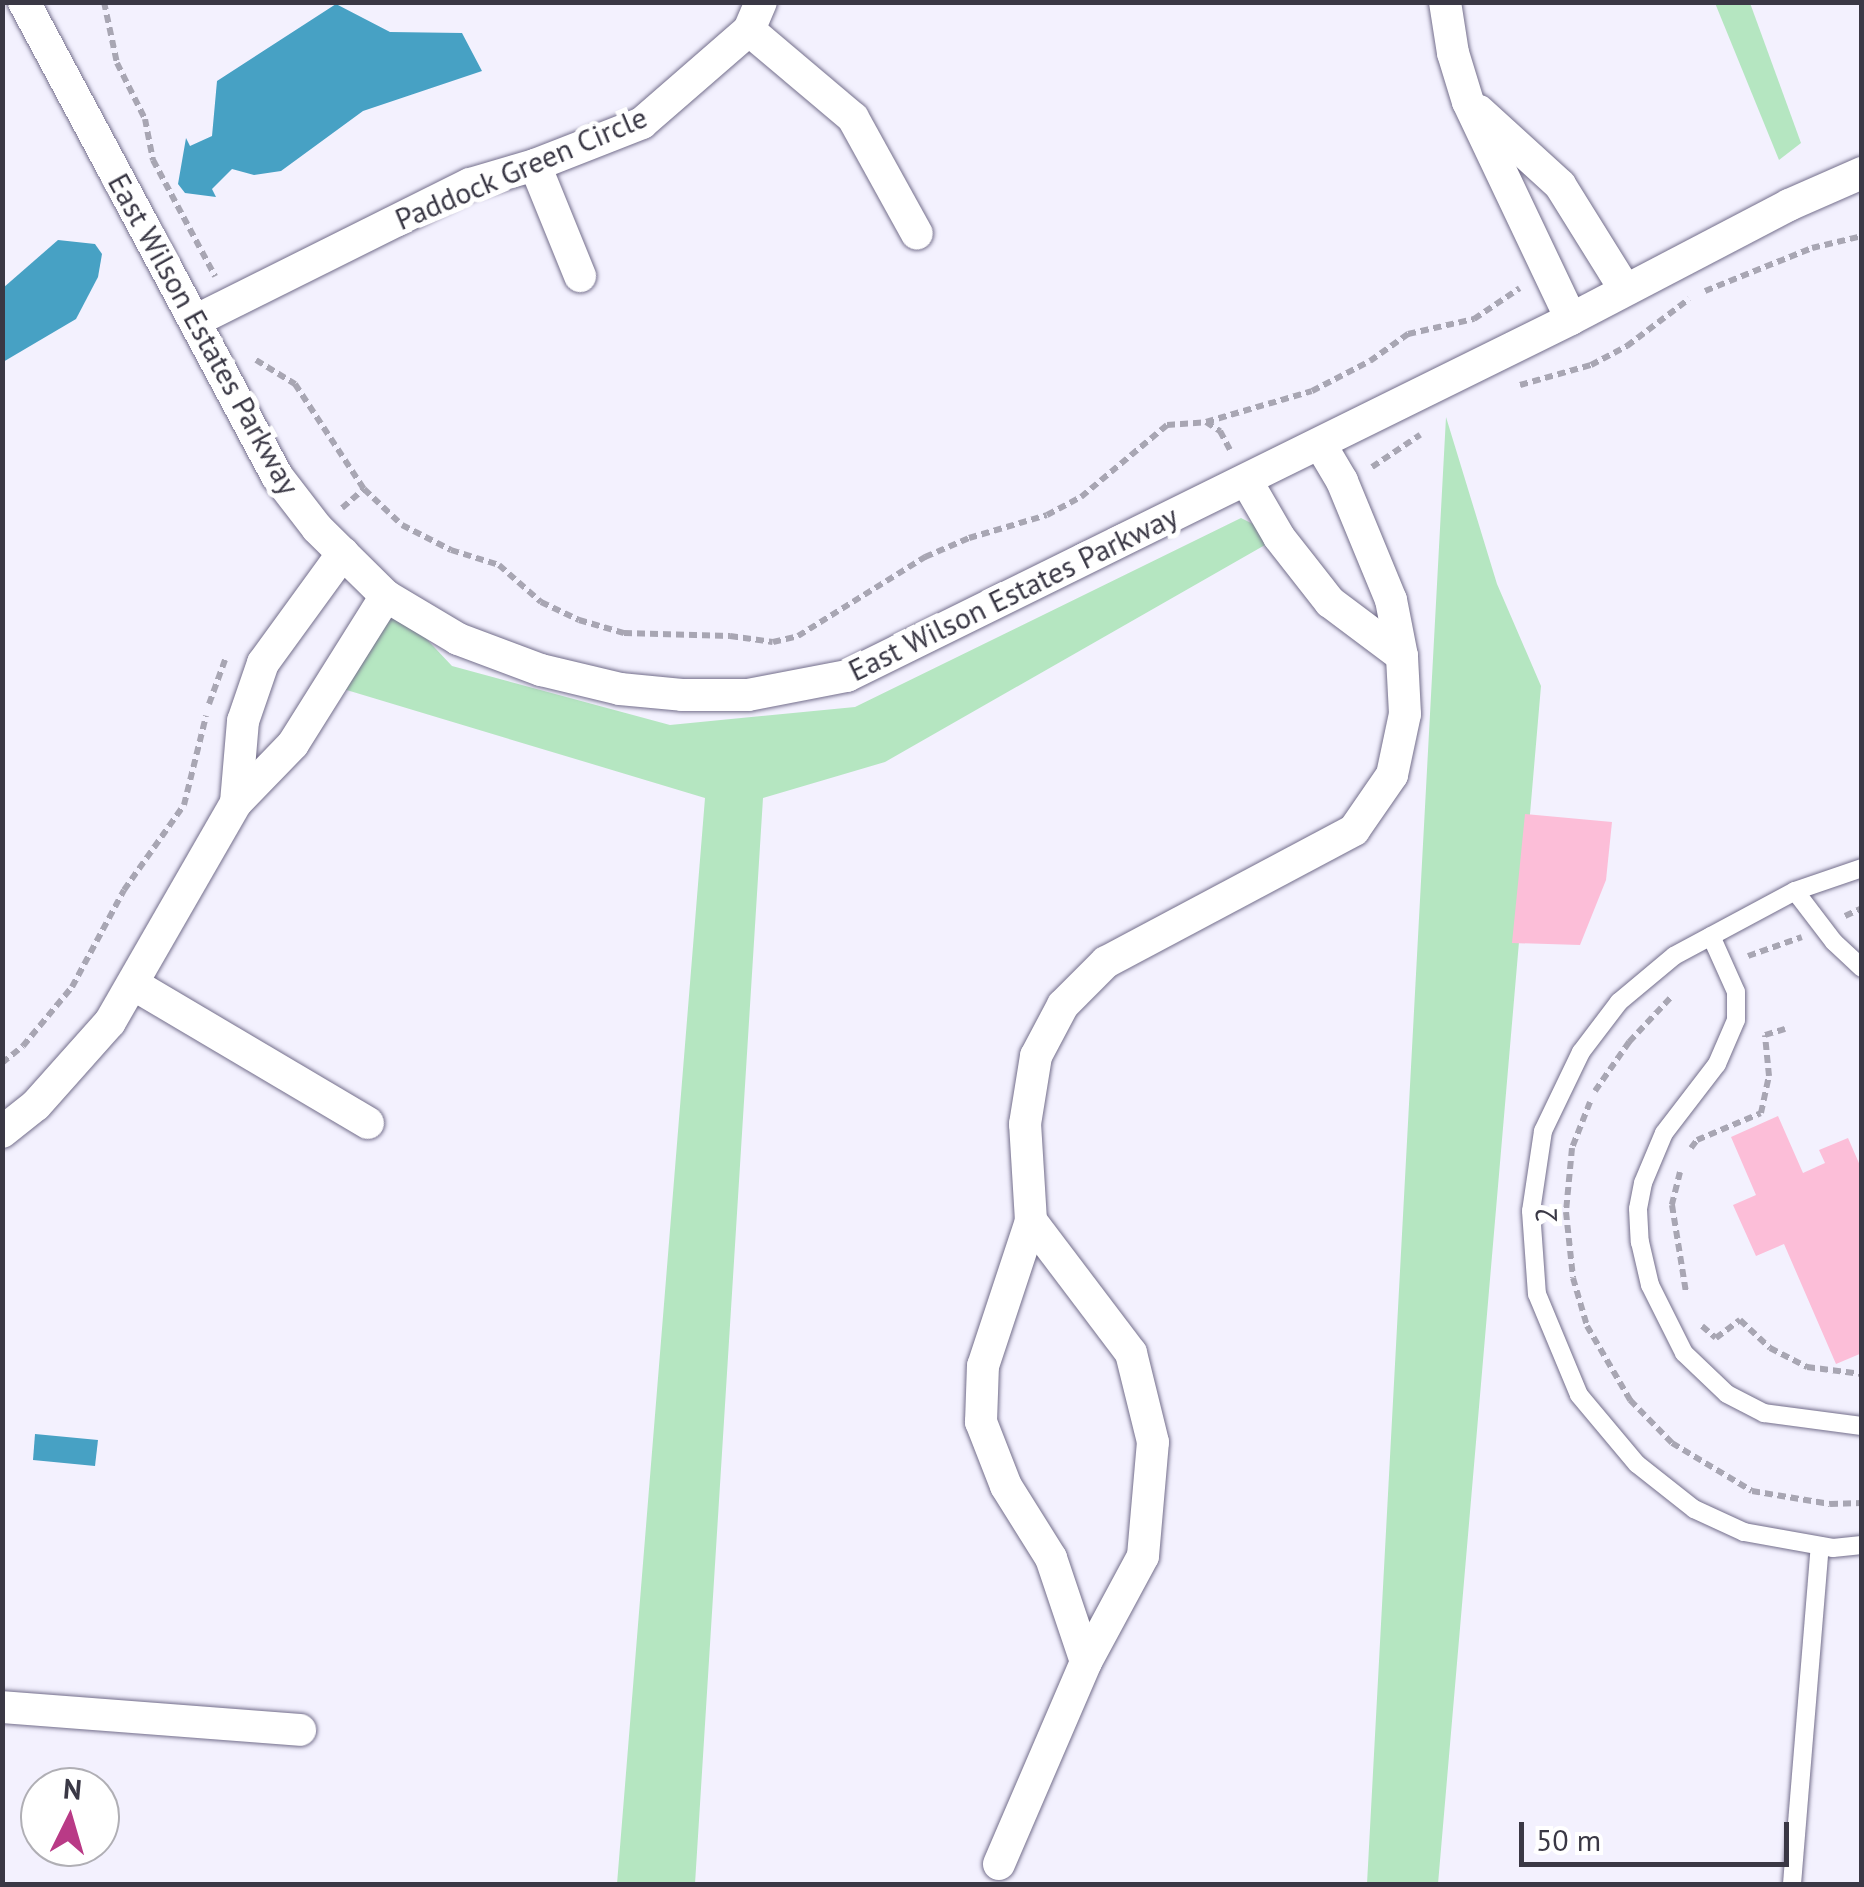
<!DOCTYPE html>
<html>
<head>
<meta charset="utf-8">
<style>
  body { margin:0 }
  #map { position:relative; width:1864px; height:1887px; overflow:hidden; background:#f3f1fe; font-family:"PT Sans",sans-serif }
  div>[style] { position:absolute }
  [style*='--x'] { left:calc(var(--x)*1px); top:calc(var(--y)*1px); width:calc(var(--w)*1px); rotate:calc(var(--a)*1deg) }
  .green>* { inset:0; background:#b5e6c1 }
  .water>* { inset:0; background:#47a1c4 }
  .building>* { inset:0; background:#fcbed8 }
  .path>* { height:6px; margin-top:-3px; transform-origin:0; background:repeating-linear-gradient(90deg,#a8a6b3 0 8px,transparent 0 13px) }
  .roads { filter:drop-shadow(0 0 2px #736e8b) drop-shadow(0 0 2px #736e8b) }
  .service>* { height:18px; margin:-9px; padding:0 9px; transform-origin:9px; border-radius:9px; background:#fff }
  .minor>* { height:32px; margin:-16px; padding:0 16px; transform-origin:16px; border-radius:16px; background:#fff }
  span { translate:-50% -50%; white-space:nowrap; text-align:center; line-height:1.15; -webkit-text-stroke:10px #fff; paint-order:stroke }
  .street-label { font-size:30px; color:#3a3845 }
  .frame { position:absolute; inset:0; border:5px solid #3a3845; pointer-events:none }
  .north { position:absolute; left:20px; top:1767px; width:100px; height:100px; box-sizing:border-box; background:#fff; border:2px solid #b0afb5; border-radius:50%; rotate:5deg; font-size:28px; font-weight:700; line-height:40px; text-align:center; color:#3a3845 }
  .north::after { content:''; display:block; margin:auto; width:35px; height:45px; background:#b93a86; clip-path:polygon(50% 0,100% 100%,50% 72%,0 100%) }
  .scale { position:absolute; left:1519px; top:1822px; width:270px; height:45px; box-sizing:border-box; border:5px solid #3a3845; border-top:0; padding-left:12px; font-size:30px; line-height:35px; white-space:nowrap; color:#3a3845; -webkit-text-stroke:8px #fff; paint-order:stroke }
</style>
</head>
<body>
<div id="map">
  <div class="green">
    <div style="clip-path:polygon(1715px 3px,1750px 3px,1801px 143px,1779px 160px)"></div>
    <div style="clip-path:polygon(1446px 417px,1497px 584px,1541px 686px,1438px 1884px,1367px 1884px)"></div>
    <div style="clip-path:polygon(1241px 518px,1279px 537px,885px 762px,763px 798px,695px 1884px,617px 1884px,705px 798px,330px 685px,386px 596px,452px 666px,670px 725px,855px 707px)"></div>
  </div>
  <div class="water">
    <div style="clip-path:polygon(336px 4px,390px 32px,462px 33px,482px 71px,363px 111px,281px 171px,254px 175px,232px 169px,212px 189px,216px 197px,185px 193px,178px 184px,186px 138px,190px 146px,212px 136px,217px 81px)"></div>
    <div style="clip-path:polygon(58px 240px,95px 244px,102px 254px,98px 277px,76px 319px,3px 362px,3px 288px)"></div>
    <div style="clip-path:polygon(35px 1434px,98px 1440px,95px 1466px,33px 1460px)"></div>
  </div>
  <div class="building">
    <div style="clip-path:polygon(1525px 814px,1612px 822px,1606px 880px,1580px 945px,1512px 943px)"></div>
    <div style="clip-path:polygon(1778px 1116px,1803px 1173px,1825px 1163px,1819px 1150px,1848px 1138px,1862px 1170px,1862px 1353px,1836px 1364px,1784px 1244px,1756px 1256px,1733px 1205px,1756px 1195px,1731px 1137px)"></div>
  </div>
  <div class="path">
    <div style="--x:104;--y:2;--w:62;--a:78"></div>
    <div style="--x:117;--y:63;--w:63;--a:63.4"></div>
    <div style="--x:145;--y:119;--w:42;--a:79"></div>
    <div style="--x:153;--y:160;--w:132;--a:61.9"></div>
    <div style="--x:1705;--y:291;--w:115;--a:-21.9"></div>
    <div style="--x:1812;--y:248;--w:51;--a:-13.5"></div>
    <div style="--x:256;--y:360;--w:46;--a:31.6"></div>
    <div style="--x:295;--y:384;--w:126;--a:56.7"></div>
    <div style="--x:364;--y:489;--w:52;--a:43.5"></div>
    <div style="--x:402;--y:525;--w:55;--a:27"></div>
    <div style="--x:451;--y:550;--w:50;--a:17.4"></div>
    <div style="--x:499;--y:565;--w:56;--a:41.4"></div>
    <div style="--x:541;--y:602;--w:42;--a:25.3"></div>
    <div style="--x:579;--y:620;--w:47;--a:16.1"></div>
    <div style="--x:624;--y:633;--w:106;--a:1.6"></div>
    <div style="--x:730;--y:636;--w:43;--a:7.9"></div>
    <div style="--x:773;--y:642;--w:26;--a:-13"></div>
    <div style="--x:798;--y:636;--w:150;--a:-31.9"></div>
    <div style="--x:925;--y:557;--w:48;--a:-23.4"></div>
    <div style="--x:969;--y:538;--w:81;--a:-16.4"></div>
    <div style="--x:1047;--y:515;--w:38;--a:-28"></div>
    <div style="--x:1081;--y:497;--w:112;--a:-39.9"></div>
    <div style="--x:1167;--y:425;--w:39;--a:-4"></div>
    <div style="--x:1206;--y:422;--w:17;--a:33"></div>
    <div style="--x:1220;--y:431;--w:21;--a:62"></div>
    <div style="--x:1520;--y:385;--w:74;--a:-15.7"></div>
    <div style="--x:1591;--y:365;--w:41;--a:-27.8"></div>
    <div style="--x:1627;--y:346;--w:78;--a:-37.2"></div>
    <div style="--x:1206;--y:422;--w:110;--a:-16.3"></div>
    <div style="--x:1312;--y:391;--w:65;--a:-27.3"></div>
    <div style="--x:1370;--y:361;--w:47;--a:-35.4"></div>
    <div style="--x:1408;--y:334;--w:68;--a:-12.8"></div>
    <div style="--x:1474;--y:319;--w:55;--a:-34"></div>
    <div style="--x:1372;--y:467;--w:58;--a:-33.7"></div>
    <div style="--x:342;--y:508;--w:29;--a:-41"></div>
    <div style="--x:209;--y:704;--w:47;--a:-70"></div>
    <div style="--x:1845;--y:916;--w:19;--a:-25"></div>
    <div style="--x:1748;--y:956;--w:57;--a:-19.4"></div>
    <div style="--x:2;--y:1063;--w:27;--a:-39"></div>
    <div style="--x:23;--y:1046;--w:77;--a:-50.3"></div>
    <div style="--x:72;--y:987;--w:110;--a:-61.8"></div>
    <div style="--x:124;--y:890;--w:104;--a:-54.8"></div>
    <div style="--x:184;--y:805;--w:92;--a:-76.1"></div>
    <div style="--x:1595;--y:1091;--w:60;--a:-55.2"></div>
    <div style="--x:1629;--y:1042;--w:63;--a:-46.9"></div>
    <div style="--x:1590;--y:1102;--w:49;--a:111.4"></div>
    <div style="--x:1572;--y:1148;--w:64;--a:95.4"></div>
    <div style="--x:1566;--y:1212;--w:66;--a:83.9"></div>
    <div style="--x:1573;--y:1278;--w:50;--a:73.7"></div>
    <div style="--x:1587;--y:1326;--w:86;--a:59.8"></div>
    <div style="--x:1630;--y:1400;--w:60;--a:45.7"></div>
    <div style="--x:1672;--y:1443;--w:93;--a:31"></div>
    <div style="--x:1752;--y:1491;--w:79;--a:9.5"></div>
    <div style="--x:1830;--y:1504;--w:32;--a:-2"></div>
    <div style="--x:1691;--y:1148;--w:10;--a:-53"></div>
    <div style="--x:1697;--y:1140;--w:69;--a:-22.9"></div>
    <div style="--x:1761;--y:1113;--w:38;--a:-78"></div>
    <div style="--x:1769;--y:1076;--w:41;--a:-95.6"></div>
    <div style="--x:1765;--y:1035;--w:21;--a:-17"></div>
    <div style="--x:1680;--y:1172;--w:34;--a:104"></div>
    <div style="--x:1672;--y:1205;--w:88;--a:80.9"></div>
    <div style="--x:1702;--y:1326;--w:18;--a:41"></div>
    <div style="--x:1716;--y:1338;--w:30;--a:-37"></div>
    <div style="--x:1740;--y:1320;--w:41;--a:43"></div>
    <div style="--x:1770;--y:1348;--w:42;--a:27.2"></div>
    <div style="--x:1807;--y:1367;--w:55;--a:7.3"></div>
  </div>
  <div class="roads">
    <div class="service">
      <div style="--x:1862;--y:868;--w:71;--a:161.1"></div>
      <div style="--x:1795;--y:891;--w:137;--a:151.8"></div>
      <div style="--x:1674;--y:956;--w:72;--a:140.1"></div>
      <div style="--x:1619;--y:1002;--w:63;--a:127.2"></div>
      <div style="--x:1581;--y:1052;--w:88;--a:115.7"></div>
      <div style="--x:1543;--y:1131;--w:81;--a:98.5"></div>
      <div style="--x:1531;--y:1211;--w:83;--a:85.9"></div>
      <div style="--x:1537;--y:1294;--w:109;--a:67.4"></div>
      <div style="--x:1579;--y:1395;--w:90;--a:50"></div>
      <div style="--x:1637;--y:1464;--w:73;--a:38.3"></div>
      <div style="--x:1694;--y:1509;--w:55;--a:24.7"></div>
      <div style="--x:1744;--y:1532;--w:90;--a:10.2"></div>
      <div style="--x:1833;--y:1548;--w:29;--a:-6"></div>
      <div style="--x:1795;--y:891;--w:64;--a:52.6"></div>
      <div style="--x:1834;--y:942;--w:38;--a:43"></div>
      <div style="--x:1711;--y:936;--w:61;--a:65.9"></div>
      <div style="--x:1736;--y:992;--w:28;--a:90"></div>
      <div style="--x:1736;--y:1020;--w:48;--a:113.4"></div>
      <div style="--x:1717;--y:1064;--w:87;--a:127.5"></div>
      <div style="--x:1664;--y:1133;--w:54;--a:112.8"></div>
      <div style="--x:1643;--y:1183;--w:26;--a:101"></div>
      <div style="--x:1638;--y:1209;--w:33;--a:87"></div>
      <div style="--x:1640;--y:1242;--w:44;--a:76.9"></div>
      <div style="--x:1650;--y:1285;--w:76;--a:63.4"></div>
      <div style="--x:1684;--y:1353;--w:59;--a:43.6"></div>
      <div style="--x:1727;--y:1394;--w:42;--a:27.2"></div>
      <div style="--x:1764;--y:1413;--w:99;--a:7.6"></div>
      <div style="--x:1792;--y:1884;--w:339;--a:-85.3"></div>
    </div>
    <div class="minor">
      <div style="--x:24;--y:2;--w:537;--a:61.91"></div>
      <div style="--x:277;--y:476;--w:66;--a:52.4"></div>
      <div style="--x:317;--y:528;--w:97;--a:44.6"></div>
      <div style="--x:386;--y:596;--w:84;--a:30.8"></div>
      <div style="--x:458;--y:639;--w:89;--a:20.5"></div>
      <div style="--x:541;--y:670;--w:81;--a:13.5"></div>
      <div style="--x:620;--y:689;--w:62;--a:5.5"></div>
      <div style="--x:682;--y:695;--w:66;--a:0"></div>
      <div style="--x:748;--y:695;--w:101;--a:-10.9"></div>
      <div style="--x:847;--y:676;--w:807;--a:-26.25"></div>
      <div style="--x:1571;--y:319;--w:246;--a:-27.6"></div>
      <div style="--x:1789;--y:205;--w:80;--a:-23.7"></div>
      <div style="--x:1445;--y:2;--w:52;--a:81.1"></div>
      <div style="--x:1453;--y:53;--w:51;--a:73"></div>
      <div style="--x:1468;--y:102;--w:240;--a:64.6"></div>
      <div style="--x:749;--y:30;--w:136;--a:40.2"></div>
      <div style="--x:853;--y:118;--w:132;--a:61.1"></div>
      <div style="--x:1479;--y:111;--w:110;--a:42.4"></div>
      <div style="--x:1560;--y:185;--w:121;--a:58.1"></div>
      <div style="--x:535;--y:165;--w:120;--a:67.9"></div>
      <div style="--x:195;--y:321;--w:307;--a:-26.5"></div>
      <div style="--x:470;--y:184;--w:68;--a:-16.3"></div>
      <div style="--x:535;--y:165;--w:115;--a:-21.4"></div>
      <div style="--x:642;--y:123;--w:142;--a:-41"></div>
      <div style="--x:749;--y:30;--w:30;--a:-67"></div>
      <div style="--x:1246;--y:480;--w:66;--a:59.9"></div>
      <div style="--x:1279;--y:537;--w:83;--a:51.9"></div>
      <div style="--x:1330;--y:602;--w:90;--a:36.9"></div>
      <div style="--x:343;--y:553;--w:136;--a:126"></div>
      <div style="--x:263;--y:663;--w:61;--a:109"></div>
      <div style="--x:243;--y:721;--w:82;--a:94.9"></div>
      <div style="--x:236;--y:803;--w:82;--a:-46"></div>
      <div style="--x:293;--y:744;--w:175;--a:-57.9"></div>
      <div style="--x:133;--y:984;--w:273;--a:30.6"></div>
      <div style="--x:2;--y:1132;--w:43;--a:-38.5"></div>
      <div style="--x:36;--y:1105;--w:111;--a:-48.3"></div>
      <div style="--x:110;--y:1022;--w:253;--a:-60.1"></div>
      <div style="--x:1086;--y:1662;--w:110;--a:-108.6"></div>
      <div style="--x:1051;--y:1558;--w:85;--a:-122"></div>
      <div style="--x:1006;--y:1486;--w:69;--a:-111.3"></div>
      <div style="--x:981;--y:1422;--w:56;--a:-88"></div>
      <div style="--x:983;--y:1366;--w:153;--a:-71.7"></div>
      <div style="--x:1031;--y:1221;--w:97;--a:-93.5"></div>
      <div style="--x:1025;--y:1124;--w:69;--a:-80.8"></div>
      <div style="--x:1036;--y:1056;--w:58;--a:-62.1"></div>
      <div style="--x:1063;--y:1005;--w:61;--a:-45"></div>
      <div style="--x:1106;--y:962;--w:281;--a:-28"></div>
      <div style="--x:1354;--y:830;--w:67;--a:-55.4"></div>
      <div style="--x:1392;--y:775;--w:62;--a:-78"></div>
      <div style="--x:1405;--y:714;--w:58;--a:-93"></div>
      <div style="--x:1402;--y:656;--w:57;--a:-101.1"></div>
      <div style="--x:1391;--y:600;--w:129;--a:-112.4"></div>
      <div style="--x:1342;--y:481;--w:43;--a:-120.7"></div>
      <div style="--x:2;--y:1707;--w:299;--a:4.4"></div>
      <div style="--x:999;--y:1864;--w:220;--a:-66.7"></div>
      <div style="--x:1086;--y:1662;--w:120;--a:-61.7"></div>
      <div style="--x:1143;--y:1556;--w:114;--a:-85"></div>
      <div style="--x:1153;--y:1442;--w:92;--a:-103.9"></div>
      <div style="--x:1131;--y:1353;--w:166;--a:-127.1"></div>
    </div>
  </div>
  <div class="street-label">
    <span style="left:521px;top:168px;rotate:-23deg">Paddock Green Circle</span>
    <span style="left:204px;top:334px;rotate:61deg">East Wilson Estates Parkway</span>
    <span style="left:1013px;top:593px;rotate:-26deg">East Wilson Estates Parkway</span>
    <span style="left:1546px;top:1215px;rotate:-91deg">2</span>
  </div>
  <div class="frame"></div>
  <div class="north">N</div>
  <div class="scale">50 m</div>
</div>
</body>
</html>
